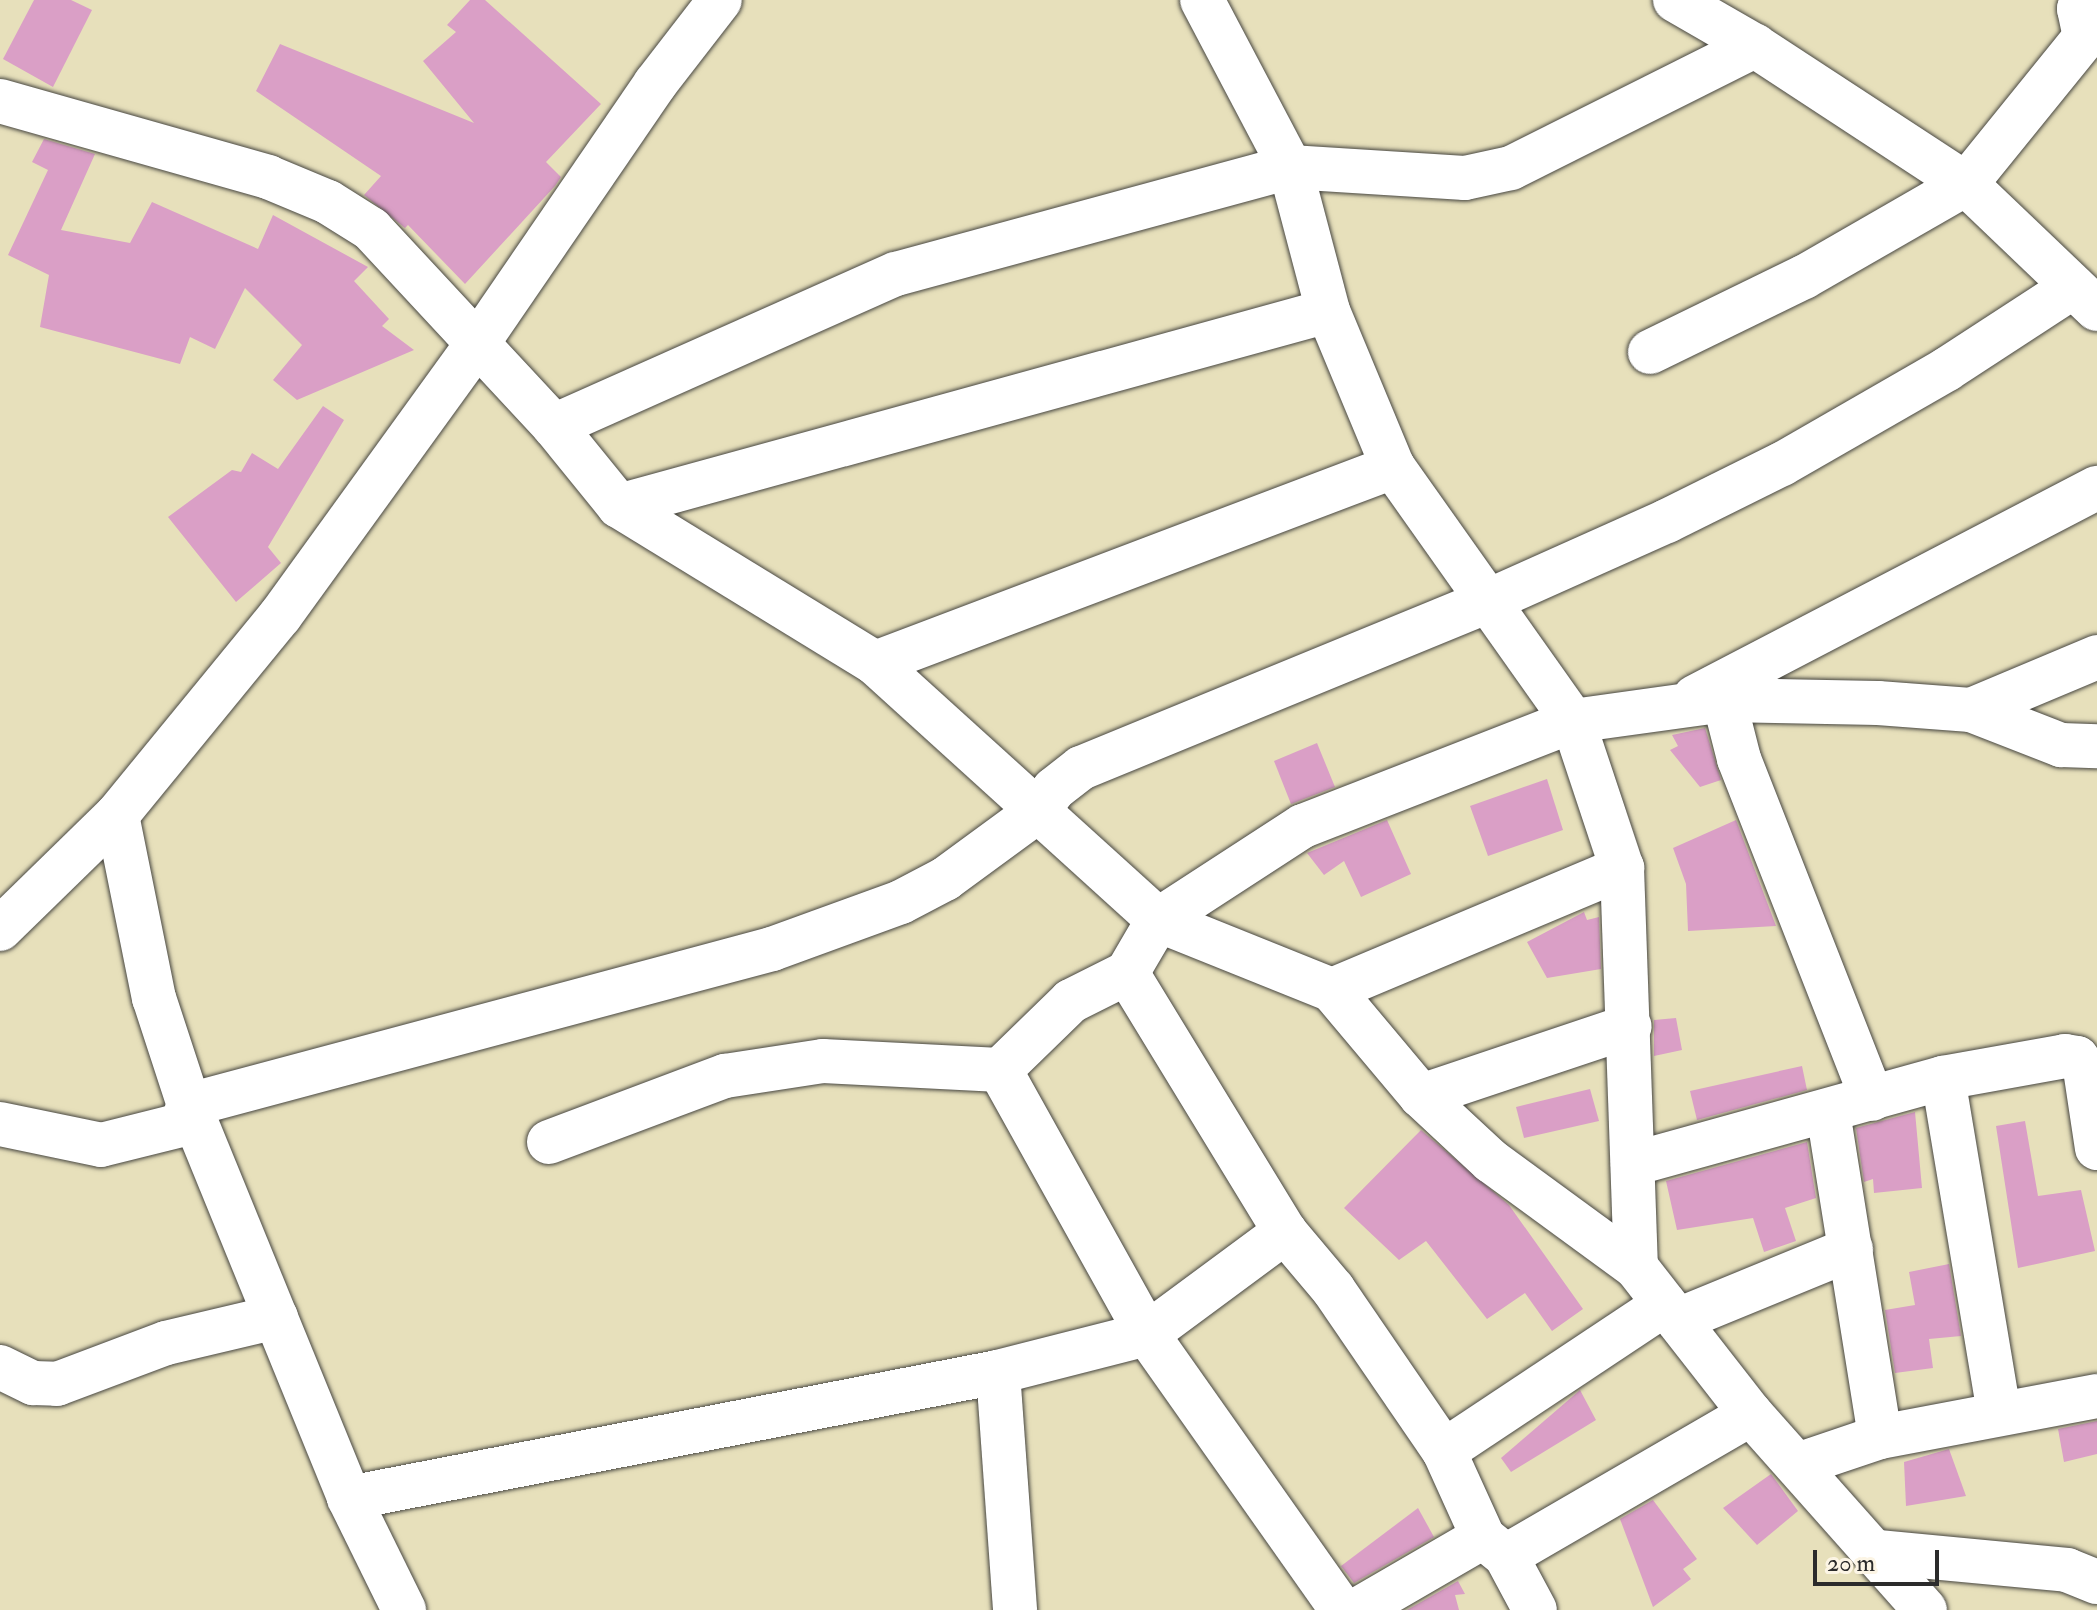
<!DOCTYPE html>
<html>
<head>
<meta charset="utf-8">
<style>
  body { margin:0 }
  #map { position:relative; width:2097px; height:1610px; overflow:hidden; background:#e7e0bb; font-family:"IM FELL Double Pica",serif }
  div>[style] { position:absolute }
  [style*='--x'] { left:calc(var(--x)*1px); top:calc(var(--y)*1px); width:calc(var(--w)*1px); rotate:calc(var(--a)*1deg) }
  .building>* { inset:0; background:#da9fc6 }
  .roads { filter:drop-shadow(0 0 2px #474641) drop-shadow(0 0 2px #474641) }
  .minor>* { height:44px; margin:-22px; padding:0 22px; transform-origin:22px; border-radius:22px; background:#fff }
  span { translate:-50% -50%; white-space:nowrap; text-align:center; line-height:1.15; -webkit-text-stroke:6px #fcf5e5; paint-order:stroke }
  .scale { position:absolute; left:1813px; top:1550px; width:126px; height:36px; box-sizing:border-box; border:4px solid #2b2b2b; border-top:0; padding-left:10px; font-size:24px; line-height:28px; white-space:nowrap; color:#2b2b2b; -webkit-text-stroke:6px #fcf5e5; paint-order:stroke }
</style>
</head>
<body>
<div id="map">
  <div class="building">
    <div style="clip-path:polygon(34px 0,71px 0,92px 10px,53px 87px,3px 59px)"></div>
    <div style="clip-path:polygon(470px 0,485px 0,601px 104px,546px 162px,561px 177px,555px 186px,465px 284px,408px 225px,405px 228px,364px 195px,381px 176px,256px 91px,280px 44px,474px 123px,423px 61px,456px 32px,447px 25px)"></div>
    <div style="clip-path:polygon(44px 139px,95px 154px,61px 230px,130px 243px,152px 202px,258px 249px,273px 215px,368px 267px,354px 281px,389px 319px,382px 326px,414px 350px,297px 400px,273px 380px,302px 345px,245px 288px,215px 349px,190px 337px,180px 364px,40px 327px,49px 275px,8px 255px,48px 170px,32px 162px)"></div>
    <div style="clip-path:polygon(323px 406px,344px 420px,268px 547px,281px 563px,236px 602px,168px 517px,232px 470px,241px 472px,252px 453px,278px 469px)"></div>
    <div style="clip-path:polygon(1705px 728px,1721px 780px,1700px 787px,1670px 750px,1678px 746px,1672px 735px)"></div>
    <div style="clip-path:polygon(1317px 743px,1335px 787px,1291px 804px,1274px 761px)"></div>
    <div style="clip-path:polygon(1547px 779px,1563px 830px,1488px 856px,1470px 806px)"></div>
    <div style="clip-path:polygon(1387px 820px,1411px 874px,1361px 897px,1344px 861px,1324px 875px,1307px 853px)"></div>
    <div style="clip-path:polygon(1736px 820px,1776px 926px,1688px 931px,1686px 884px,1673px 848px)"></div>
    <div style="clip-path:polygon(1584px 912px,1587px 920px,1599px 917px,1601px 969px,1547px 978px,1527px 942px)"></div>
    <div style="clip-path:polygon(1676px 1018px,1682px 1050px,1654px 1056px,1654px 1020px)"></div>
    <div style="clip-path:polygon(1802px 1066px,1807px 1090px,1697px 1120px,1690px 1091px)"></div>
    <div style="clip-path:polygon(1590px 1089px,1599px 1121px,1524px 1138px,1516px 1107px)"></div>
    <div style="clip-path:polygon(1915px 1112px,1922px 1188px,1874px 1193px,1873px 1179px,1864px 1182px,1856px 1128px)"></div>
    <div style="clip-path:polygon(2025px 1121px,2038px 1196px,2081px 1190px,2095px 1251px,2018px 1268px,1996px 1126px)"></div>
    <div style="clip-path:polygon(1421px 1130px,1509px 1205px,1583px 1309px,1552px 1331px,1525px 1293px,1487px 1319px,1426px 1241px,1399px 1260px,1344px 1208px)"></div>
    <div style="clip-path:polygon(1807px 1142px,1816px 1198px,1785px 1208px,1796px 1241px,1764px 1252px,1753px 1218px,1677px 1230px,1666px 1181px)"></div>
    <div style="clip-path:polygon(1949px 1264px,1961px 1336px,1929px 1339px,1933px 1368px,1895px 1373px,1885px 1310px,1915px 1305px,1909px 1272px)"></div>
    <div style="clip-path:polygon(1580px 1390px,1596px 1420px,1511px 1472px,1501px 1458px)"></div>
    <div style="clip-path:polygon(2097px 1421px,2097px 1454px,2064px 1462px,2058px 1429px)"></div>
    <div style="clip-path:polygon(1949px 1449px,1966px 1496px,1906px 1506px,1904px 1462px)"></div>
    <div style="clip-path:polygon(1771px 1474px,1798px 1511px,1757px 1545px,1723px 1508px)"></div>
    <div style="clip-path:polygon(1653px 1500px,1697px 1559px,1683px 1569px,1691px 1579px,1653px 1607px,1620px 1519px)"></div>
    <div style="clip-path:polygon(1418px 1508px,1434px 1537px,1354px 1583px,1341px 1566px)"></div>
    <div style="clip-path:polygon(1458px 1581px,1465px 1594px,1455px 1595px,1459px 1610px,1407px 1610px)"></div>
  </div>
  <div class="roads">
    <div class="minor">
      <div style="--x:1202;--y:0;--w:189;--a:62.2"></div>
      <div style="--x:1290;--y:167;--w:149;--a:75.2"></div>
      <div style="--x:1328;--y:311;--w:169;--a:67.4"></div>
      <div style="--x:1393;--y:467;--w:311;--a:54.7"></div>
      <div style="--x:1573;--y:721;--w:155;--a:71.6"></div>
      <div style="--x:1622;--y:868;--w:399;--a:88"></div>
      <div style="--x:1675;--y:0;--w:92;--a:29.9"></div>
      <div style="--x:1755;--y:46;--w:252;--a:33.2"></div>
      <div style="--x:1966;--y:184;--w:181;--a:43.7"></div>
      <div style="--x:0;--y:101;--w:279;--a:15.8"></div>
      <div style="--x:268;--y:177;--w:65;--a:22.6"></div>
      <div style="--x:328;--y:202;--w:51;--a:32.1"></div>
      <div style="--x:371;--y:229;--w:269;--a:47.1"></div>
      <div style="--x:554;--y:426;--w:103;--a:50.9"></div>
      <div style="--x:619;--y:506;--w:300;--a:31.5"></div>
      <div style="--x:875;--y:663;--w:382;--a:42.2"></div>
      <div style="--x:1158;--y:920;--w:188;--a:21.9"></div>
      <div style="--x:1332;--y:990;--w:138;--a:50"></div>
      <div style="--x:1421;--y:1096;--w:96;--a:42.9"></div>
      <div style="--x:1491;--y:1161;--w:180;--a:36.2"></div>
      <div style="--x:1636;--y:1267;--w:187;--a:52"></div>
      <div style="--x:1751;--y:1414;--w:262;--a:48.4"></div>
      <div style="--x:1650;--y:352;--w:171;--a:-26"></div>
      <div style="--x:1804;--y:277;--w:187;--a:-29.9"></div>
      <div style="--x:1966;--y:184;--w:189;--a:-51"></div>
      <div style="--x:2085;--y:37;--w:29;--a:-102"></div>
      <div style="--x:2079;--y:9;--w:9;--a:-72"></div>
      <div style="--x:554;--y:426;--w:374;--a:-24"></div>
      <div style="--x:896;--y:274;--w:408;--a:-15.2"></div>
      <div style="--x:1290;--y:167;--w:175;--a:3.6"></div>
      <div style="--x:1465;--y:178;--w:47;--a:-12.3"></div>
      <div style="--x:1511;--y:168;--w:273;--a:-26.6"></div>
      <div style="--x:619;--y:506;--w:735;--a:-15.38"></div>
      <div style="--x:875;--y:663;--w:554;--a:-20.73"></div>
      <div style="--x:1695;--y:697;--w:453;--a:-27.5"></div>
      <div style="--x:1724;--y:700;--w:61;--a:75.7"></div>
      <div style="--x:1739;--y:759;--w:365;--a:68.6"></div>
      <div style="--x:1971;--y:710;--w:137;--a:-22.8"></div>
      <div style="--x:117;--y:815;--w:187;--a:78.6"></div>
      <div style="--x:154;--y:998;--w:113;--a:71.9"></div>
      <div style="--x:189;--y:1105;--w:424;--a:67.8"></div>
      <div style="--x:349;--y:1498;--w:125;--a:63.8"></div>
      <div style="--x:0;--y:929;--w:163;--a:-44.3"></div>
      <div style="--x:117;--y:815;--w:257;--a:-50.7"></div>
      <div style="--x:280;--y:616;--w:332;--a:-54.1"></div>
      <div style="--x:475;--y:347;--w:319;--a:-55.6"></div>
      <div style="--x:655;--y:84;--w:106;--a:-52.3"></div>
      <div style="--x:1127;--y:973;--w:303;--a:58.6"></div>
      <div style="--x:1332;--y:990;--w:315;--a:-22.8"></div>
      <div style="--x:1000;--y:1070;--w:302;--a:60.9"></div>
      <div style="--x:1147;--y:1334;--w:338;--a:54.8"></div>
      <div style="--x:1943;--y:1078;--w:340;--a:80.5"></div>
      <div style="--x:1421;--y:1096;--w:220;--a:-18.5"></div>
      <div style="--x:189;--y:1105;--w:604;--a:-14.98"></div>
      <div style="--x:772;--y:949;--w:137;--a:-20"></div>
      <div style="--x:901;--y:902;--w:50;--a:-27.6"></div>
      <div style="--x:945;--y:879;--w:115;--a:-36.2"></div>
      <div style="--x:1038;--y:811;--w:27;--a:-54"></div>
      <div style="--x:1054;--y:789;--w:34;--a:-38"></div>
      <div style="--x:1081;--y:768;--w:440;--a:-22.3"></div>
      <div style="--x:1488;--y:601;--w:196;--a:-24.1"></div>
      <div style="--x:1667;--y:521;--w:128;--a:-26.4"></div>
      <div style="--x:1782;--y:464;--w:190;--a:-29.9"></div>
      <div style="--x:1947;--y:369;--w:150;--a:-33.1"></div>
      <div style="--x:1828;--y:1112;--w:329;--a:80.9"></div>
      <div style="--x:0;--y:1124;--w:103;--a:11.7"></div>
      <div style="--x:101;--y:1145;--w:82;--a:-14"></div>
      <div style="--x:181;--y:1125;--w:22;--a:-68"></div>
      <div style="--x:549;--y:1142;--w:188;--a:-20.6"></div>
      <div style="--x:725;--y:1076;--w:99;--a:-8.7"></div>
      <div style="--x:823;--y:1061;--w:177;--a:2.9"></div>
      <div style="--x:1000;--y:1070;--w:99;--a:-44.2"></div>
      <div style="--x:1071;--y:1001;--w:63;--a:-26.6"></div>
      <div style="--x:1127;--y:973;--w:61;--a:-59.7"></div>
      <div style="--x:1158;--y:920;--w:173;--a:-33"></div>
      <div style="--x:1303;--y:826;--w:290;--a:-21.3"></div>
      <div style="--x:1573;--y:721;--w:152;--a:-7.9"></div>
      <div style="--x:1724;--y:700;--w:154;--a:1.1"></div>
      <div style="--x:1878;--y:703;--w:93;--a:4.3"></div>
      <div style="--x:1971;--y:710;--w:97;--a:21.3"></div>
      <div style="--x:2061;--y:745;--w:36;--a:2"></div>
      <div style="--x:1633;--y:1164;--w:322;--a:-15.5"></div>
      <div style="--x:1943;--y:1078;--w:124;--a:-10.2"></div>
      <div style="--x:2065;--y:1056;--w:12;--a:9"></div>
      <div style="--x:2077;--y:1058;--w:14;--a:54"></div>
      <div style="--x:2085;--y:1069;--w:80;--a:81.4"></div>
      <div style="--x:1678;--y:1320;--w:187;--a:-22.3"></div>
      <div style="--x:0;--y:1367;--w:37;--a:26"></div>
      <div style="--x:33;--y:1383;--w:24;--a:2"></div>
      <div style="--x:57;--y:1384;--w:116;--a:-20.6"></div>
      <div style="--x:166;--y:1343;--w:113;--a:-13.3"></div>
      <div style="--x:998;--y:1372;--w:239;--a:85.9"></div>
      <div style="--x:1444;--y:1451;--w:265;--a:-33.6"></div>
      <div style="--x:1800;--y:1464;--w:84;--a:-18.6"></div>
      <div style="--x:1880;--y:1437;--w:221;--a:-10.7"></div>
      <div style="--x:349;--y:1498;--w:661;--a:-10.99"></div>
      <div style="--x:998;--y:1372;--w:154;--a:-14.3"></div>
      <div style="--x:1147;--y:1334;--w:172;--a:-36.5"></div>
      <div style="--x:1285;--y:1232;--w:75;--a:49.9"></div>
      <div style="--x:1333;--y:1289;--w:196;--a:55.6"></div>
      <div style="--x:1444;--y:1451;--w:94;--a:65.6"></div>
      <div style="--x:1483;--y:1537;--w:146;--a:149.9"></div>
      <div style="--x:1485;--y:1539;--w:27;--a:39"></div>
      <div style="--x:1506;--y:1556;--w:61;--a:61.8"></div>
      <div style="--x:1878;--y:1552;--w:190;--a:5.4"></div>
      <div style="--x:2067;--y:1570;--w:32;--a:22"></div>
      <div style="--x:1506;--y:1556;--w:283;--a:-30.1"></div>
    </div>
  </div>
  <div class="scale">20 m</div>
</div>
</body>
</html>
